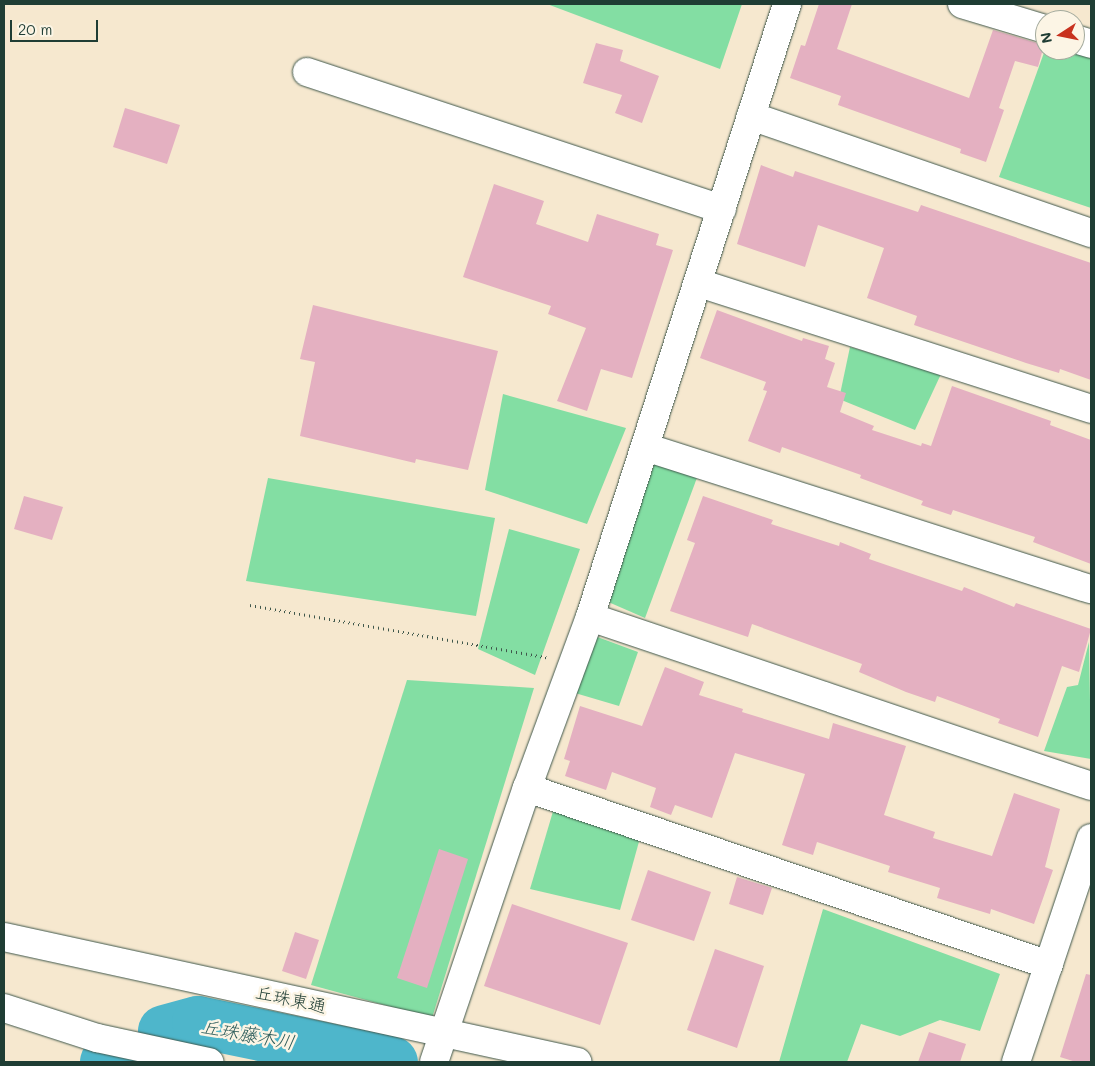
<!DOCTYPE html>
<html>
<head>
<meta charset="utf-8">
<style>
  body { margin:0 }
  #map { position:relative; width:1095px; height:1066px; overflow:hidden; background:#f6e8cf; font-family:Mali,"Klee One",sans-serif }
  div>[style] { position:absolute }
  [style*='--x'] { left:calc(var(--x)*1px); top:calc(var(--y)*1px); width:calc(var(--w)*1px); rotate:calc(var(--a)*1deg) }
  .green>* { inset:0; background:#83dea3 }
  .river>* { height:52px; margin:-26px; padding:0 26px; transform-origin:26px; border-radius:26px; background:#4eb6cb }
  .building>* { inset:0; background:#e4b0c1 }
  .path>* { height:3px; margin-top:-1.5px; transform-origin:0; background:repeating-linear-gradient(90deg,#3f574b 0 1px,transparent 0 5px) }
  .roads { filter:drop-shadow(0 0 1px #3f574b) drop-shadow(0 0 1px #3f574b) }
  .street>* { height:28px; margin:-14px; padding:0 14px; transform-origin:14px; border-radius:14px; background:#fff }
  .secondary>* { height:28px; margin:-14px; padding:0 14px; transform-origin:14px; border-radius:14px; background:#fff }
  span { translate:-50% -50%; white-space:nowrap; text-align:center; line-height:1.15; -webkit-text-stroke:5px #fcf5e5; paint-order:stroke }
  .street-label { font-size:18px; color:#1f3d34 }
  .water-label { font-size:19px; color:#2b5b5a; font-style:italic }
  .frame { position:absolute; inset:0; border:5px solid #1f3d34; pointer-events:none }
  .north { position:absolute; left:1035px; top:10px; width:50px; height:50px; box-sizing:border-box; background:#fcf5e5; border:1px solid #a4ab9e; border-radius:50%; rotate:259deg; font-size:14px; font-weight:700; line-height:20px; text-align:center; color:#1f3d34 }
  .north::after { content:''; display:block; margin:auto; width:18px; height:22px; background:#c8321e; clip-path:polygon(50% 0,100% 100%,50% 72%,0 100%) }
  .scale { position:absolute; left:10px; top:20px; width:88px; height:22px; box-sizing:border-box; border:2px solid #1f3d34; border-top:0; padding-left:6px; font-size:15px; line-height:18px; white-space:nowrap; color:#1f3d34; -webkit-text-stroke:4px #fcf5e5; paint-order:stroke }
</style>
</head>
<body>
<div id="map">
  <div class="green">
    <div style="clip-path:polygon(547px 4px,742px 4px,720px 69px)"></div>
    <div style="clip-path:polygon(1045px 50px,1064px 50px,1091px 58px,1091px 208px,999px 177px)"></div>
    <div style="clip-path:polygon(850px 347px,941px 374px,915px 430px,839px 399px)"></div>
    <div style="clip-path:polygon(503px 394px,626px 428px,587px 524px,485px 490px)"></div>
    <div style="clip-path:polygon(655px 462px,698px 475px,645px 618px,606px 601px)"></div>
    <div style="clip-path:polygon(268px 478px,495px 518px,476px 616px,246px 581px)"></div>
    <div style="clip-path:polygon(509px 529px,580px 549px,535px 675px,478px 649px)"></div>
    <div style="clip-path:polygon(592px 635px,638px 652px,619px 706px,575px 693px)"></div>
    <div style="clip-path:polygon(1089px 642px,1091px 759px,1044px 751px,1067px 687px,1078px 685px)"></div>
    <div style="clip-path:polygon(407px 680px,534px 688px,432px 1018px,311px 985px)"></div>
    <div style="clip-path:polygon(554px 808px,640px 838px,620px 910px,530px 889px)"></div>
    <div style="clip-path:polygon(823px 909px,1000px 974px,980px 1031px,940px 1020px,900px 1036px,861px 1024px,847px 1062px,779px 1062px)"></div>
  </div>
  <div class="river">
    <div style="--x:164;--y:1031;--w:35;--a:-15"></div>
    <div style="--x:198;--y:1022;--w:198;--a:11.7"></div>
    <div style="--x:106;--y:1062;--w:6;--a:-31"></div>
  </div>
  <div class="building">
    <div style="clip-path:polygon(819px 4px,852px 4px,837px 49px,969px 98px,993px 30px,1044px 45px,1038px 67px,1015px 61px,999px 108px,1004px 110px,986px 162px,960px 153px,961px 149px,838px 105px,841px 96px,790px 78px,801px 45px,805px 46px)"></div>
    <div style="clip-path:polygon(596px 43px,623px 50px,620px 61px,659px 76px,642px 123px,615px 113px,622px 95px,583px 83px)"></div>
    <div style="clip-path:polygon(125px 108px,180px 125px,167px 164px,113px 147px)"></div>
    <div style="clip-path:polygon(761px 165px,793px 177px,795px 171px,918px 212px,921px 205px,1091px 263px,1091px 380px,1060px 369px,1059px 373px,1026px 363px,914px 325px,917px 316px,867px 298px,884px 248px,818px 225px,805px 267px,737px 244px)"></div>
    <div style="clip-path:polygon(494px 184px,544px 201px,536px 224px,588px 242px,597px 214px,659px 234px,656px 245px,673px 250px,632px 378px,601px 369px,587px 411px,557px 401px,586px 328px,548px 314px,551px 306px,463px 277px)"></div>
    <div style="clip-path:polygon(313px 305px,498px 351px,468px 470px,416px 459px,415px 463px,300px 436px,315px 362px,300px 359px)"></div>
    <div style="clip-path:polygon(717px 310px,802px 341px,803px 338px,829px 346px,825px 359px,835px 363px,827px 387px,846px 393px,840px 412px,874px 426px,872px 430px,921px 446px,922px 443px,931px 446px,952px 386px,1051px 421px,1050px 425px,1091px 440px,1091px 564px,1033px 542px,1035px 537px,953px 510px,951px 515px,921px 505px,923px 501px,860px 478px,861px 475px,782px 447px,780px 453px,748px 441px,767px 391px,763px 390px,766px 382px,700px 358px)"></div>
    <div style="clip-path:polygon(24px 496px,63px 507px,52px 540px,14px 529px)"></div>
    <div style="clip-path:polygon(703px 496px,773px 520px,771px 524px,839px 546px,840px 542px,871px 554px,869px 559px,962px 591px,964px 587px,1014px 607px,1016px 603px,1091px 629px,1079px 672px,1062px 666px,1038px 737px,998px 723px,1000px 719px,937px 696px,935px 702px,906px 692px,859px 672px,862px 664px,752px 624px,748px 637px,670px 611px,695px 543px,687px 540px)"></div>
    <div style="clip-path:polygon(665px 667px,704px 682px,699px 695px,743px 709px,742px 712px,829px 739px,833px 723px,906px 746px,884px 815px,935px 832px,933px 838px,992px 856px,1014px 793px,1060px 809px,1045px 867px,1053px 870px,1034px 924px,991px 909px,990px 914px,937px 898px,940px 888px,888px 872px,890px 866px,817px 842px,813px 855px,782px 845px,805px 774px,735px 753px,712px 818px,675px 805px,671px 815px,650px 807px,656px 788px,612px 772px,606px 790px,565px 776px,570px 761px,564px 759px,580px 706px,642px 726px)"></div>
    <div style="clip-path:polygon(439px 849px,468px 859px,427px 988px,397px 978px)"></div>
    <div style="clip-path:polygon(648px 870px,711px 892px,694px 941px,631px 920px)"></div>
    <div style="clip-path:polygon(737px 877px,772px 888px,763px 915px,729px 904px)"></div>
    <div style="clip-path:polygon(512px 904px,628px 943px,600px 1025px,484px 986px)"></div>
    <div style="clip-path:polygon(295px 932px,319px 940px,306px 979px,282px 971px)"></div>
    <div style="clip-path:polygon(715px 949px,764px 966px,737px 1048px,687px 1030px)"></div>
    <div style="clip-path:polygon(1086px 974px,1091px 975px,1091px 1062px,1076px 1062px,1060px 1057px)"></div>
    <div style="clip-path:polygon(929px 1032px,966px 1044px,960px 1062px,918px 1062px)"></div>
  </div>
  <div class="path">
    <div style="--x:250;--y:605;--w:301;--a:10"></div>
  </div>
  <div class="roads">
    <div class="street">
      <div style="--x:962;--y:4;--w:87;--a:16.8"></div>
      <div style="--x:1075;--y:39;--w:17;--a:17"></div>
      <div style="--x:307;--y:72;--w:437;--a:18.3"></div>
      <div style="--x:751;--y:116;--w:360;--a:19"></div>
      <div style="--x:699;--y:283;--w:412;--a:17.8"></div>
      <div style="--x:645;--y:447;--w:468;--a:17.7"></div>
      <div style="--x:590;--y:617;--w:529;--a:18.64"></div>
      <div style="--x:527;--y:788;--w:551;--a:18.73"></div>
      <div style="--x:434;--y:1062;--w:289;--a:-71.3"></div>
      <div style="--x:527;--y:788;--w:182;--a:-69.8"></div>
      <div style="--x:590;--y:617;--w:644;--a:-72.18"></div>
      <div style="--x:1016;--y:1062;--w:236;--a:-71.5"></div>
    </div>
    <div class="secondary">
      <div style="--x:4;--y:937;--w:587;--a:12.29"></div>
      <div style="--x:4;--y:1008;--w:98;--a:17.9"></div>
      <div style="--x:97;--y:1038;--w:115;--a:12.1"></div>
    </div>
  </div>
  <div class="street-label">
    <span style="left:291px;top:999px;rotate:12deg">丘珠東通</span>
  </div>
  <div class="water-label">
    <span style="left:248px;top:1034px;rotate:10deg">丘珠藤木川</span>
  </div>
  <div class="frame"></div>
  <div class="north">N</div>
  <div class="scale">20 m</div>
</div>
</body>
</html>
